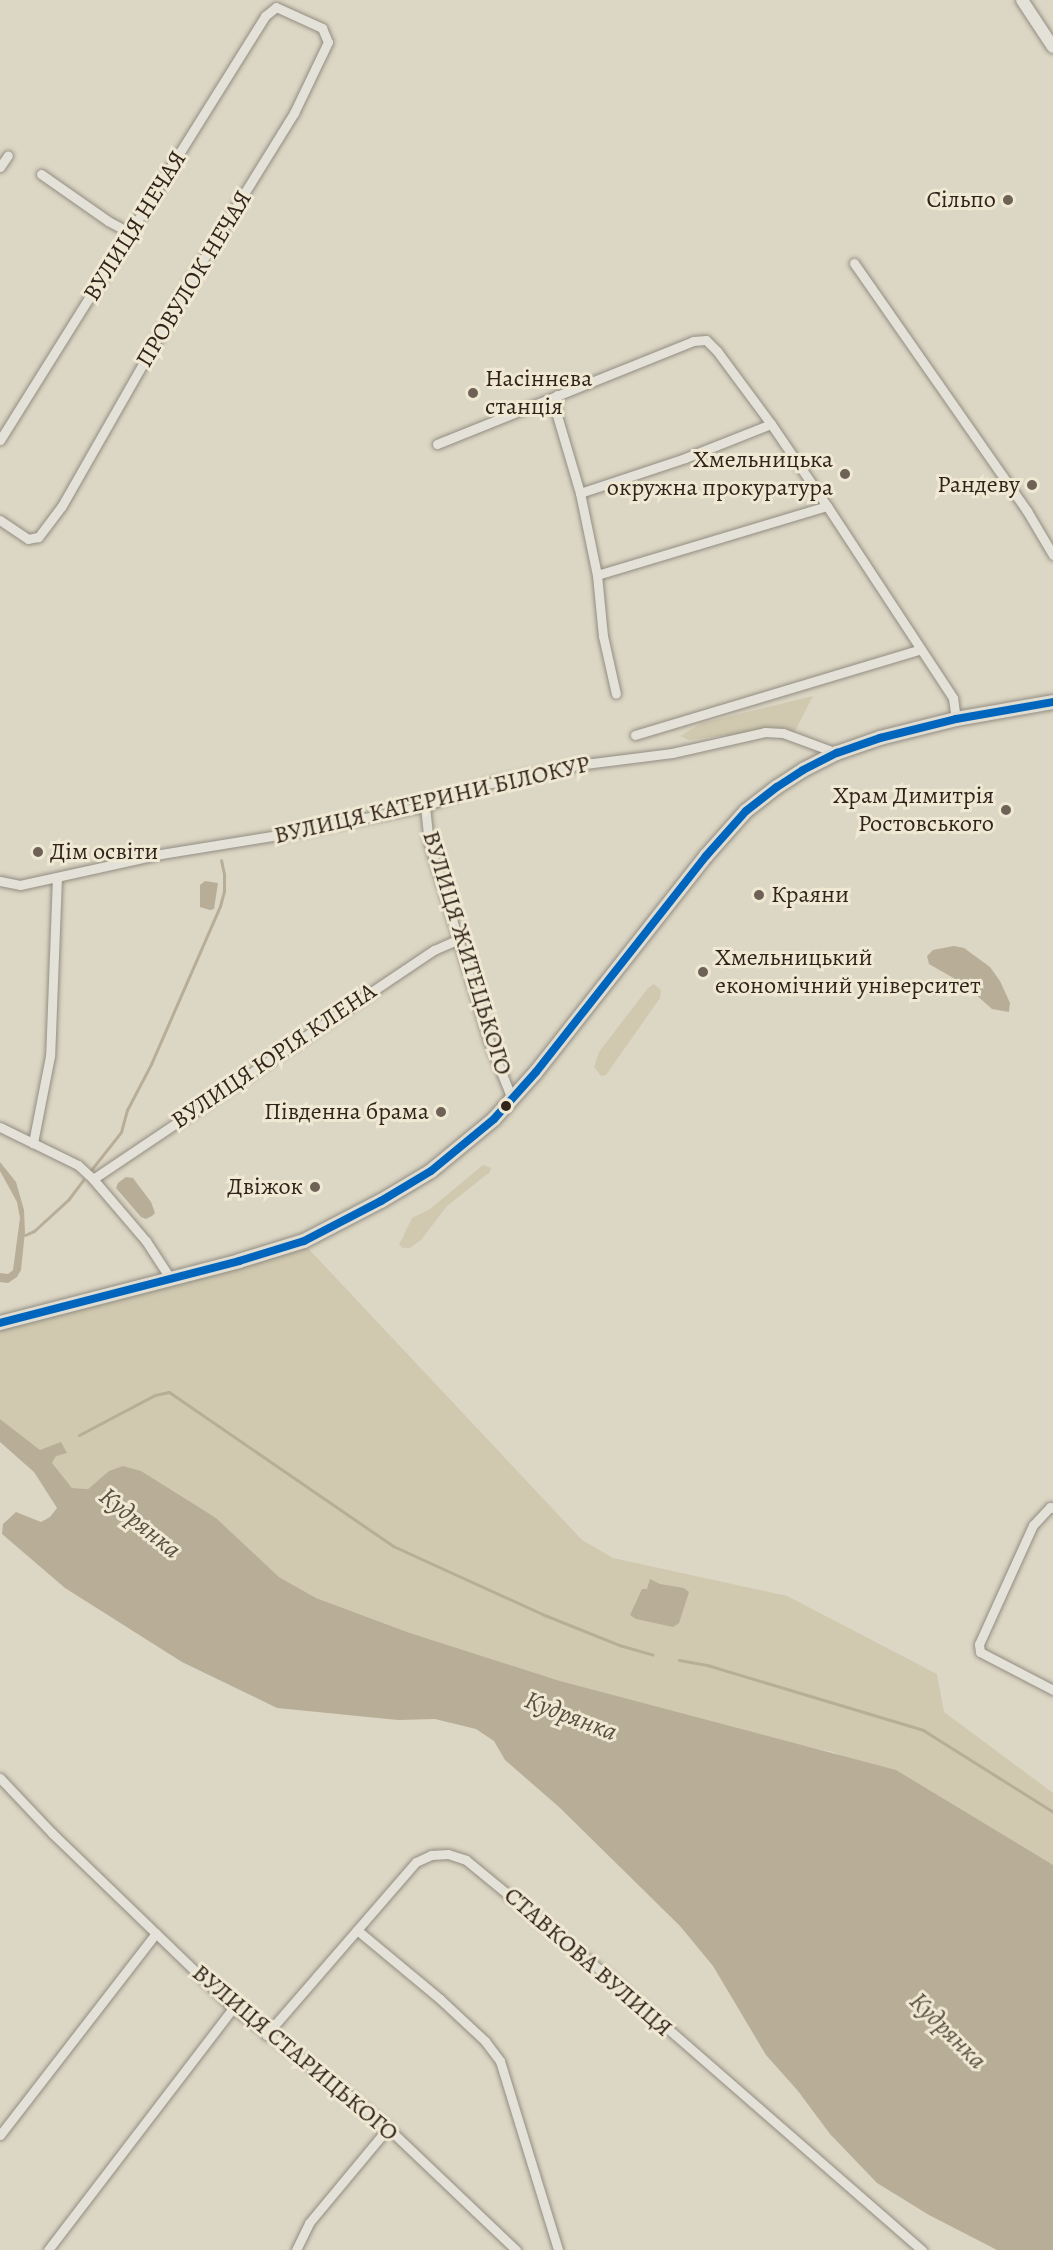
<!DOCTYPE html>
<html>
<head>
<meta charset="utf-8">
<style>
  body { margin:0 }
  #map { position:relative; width:1053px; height:2250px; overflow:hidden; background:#dcd6c4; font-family:Alegreya,serif }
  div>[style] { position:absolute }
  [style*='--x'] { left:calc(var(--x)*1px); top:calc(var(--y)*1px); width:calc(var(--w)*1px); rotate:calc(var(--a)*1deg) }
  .green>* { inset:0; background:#d0c8af }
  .water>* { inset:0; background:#b8ae97 }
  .stream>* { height:3px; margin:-1.5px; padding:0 1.5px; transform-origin:1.5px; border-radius:1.5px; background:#b8ae97 }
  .roads { filter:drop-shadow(0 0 2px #928d82) drop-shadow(0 0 2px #928d82) }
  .minor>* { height:9px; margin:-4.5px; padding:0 4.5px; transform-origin:4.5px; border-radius:4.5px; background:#e4e1d8 }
  .secondary>* { height:12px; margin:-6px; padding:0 6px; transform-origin:6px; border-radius:6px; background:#e4e1d8 }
  .primary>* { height:14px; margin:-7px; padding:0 7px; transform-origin:7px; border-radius:7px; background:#dfdcd1 }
  .bus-1>* { height:8px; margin:-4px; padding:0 4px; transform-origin:4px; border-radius:4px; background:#0065bd }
  .dots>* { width:16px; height:16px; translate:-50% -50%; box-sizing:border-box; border:3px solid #efe8d2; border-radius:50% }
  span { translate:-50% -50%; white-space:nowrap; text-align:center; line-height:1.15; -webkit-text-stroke:6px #efe8d2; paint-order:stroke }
  .poi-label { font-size:24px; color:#32241c }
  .right { translate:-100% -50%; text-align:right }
  .left { translate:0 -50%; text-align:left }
  .street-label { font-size:24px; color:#32241c }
  .water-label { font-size:26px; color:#5c4e40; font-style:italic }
</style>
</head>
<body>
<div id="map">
  <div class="green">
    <div style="clip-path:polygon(813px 696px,794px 733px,731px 738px,726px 735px,689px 740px,680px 736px,702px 723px)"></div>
    <div style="clip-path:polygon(654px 984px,661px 990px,660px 998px,606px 1075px,601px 1076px,594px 1067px,599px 1052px,648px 988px)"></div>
    <div style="clip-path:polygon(483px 1165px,491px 1168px,490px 1172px,447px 1206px,421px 1240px,410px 1248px,403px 1248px,399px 1245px,412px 1218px,430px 1209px)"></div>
    <div style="clip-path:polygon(305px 1245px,582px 1540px,613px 1558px,787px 1596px,937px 1674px,944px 1712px,1053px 1793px,1053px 1865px,833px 1752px,771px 1739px,560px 1681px,410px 1633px,316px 1598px,279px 1577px,216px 1518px,109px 1471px,88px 1489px,72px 1488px,53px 1466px,52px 1463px,56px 1456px,50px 1447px,40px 1450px,0 1419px,0 1328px)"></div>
  </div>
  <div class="water">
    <div style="clip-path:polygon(205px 881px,218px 883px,214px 909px,210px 910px,200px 907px,200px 885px)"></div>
    <div style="clip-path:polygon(954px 946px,964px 948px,990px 967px,1000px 981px,1010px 1003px,1009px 1012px,992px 1009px,964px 984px,929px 964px,927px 956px,933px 950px)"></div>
    <div style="clip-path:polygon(0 1162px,16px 1182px,24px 1210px,25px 1232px,21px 1270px,17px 1277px,8px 1283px,0 1282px,0 1273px,8px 1274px,13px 1270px,20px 1218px,17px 1202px,0 1171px)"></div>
    <div style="clip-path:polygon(126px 1177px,133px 1178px,151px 1202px,155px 1213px,152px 1216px,146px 1219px,141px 1217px,116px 1188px,118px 1183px)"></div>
    <div style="clip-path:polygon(0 1419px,40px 1450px,61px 1442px,67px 1453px,56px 1456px,52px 1463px,72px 1488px,88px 1489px,109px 1471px,123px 1466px,141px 1471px,216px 1518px,279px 1577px,316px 1598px,410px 1633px,560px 1681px,896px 1770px,1053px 1865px,1053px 2250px,997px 2250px,929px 2215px,877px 2183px,830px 2134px,798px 2091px,766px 2055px,713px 1966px,680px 1926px,559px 1807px,505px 1760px,494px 1741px,476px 1729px,435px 1719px,398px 1720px,277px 1708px,182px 1662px,65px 1588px,2px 1534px,3px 1524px,16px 1512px,41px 1522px,50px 1517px,57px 1508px,34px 1472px,0 1442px)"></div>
    <div style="clip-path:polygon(650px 1579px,660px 1584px,684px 1588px,689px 1592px,679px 1623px,673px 1627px,636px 1619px,630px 1615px,642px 1589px,647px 1589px)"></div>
  </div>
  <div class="stream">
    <div style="--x:91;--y:1170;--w:48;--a:-51.7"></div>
    <div style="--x:121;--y:1132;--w:23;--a:-75"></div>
    <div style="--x:127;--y:1110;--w:52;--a:-62.4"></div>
    <div style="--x:151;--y:1064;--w:172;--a:-66.4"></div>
    <div style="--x:220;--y:906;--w:16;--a:-75"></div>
    <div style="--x:224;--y:891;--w:17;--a:-90"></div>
    <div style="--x:224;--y:874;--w:14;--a:-102"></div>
    <div style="--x:25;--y:1235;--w:10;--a:-24"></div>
    <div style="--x:34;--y:1231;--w:46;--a:-42.4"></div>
    <div style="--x:68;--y:1200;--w:25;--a:-53"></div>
    <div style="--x:79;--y:1435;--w:86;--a:-27.8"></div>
    <div style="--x:155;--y:1395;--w:14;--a:-12"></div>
    <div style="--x:169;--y:1392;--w:272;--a:34.5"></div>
    <div style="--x:393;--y:1546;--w:164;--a:24.5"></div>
    <div style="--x:542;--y:1614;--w:83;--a:21.9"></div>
    <div style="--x:619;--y:1645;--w:35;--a:16"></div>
    <div style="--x:679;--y:1660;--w:28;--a:10"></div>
    <div style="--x:707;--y:1665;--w:226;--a:16.7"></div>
    <div style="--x:923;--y:1730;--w:154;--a:32.2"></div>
  </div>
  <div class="roads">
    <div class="minor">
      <div style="--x:0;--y:167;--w:14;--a:-56"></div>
      <div style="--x:41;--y:174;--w:82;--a:35"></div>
      <div style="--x:108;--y:221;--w:26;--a:28"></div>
      <div style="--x:854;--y:263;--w:302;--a:55.1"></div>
      <div style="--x:1027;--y:511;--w:51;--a:59.4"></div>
      <div style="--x:557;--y:395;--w:17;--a:93"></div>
      <div style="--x:556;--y:412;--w:84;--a:73.5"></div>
      <div style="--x:580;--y:493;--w:84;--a:78.3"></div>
      <div style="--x:597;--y:575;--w:61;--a:84.4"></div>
      <div style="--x:603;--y:636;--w:59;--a:77.4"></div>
      <div style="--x:0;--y:440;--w:500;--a:-57.99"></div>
      <div style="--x:265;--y:16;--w:14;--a:-39"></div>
      <div style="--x:276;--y:7;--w:51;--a:24.5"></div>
      <div style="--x:322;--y:28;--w:15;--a:67"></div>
      <div style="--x:328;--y:42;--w:79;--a:115.6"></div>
      <div style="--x:294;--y:113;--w:192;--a:121.8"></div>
      <div style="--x:193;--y:276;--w:266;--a:119.7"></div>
      <div style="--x:61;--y:507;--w:38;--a:127"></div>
      <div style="--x:38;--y:537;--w:10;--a:169"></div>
      <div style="--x:28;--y:539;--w:34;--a:-146"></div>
      <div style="--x:437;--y:444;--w:276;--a:-21.9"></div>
      <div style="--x:693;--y:341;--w:13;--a:-4"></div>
      <div style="--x:706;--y:340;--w:16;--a:45"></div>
      <div style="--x:717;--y:351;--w:91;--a:53.5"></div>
      <div style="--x:771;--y:424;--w:99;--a:55.7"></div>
      <div style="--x:827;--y:506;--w:230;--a:56.7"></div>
      <div style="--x:953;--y:698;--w:21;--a:82"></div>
      <div style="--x:580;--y:493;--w:111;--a:-18.4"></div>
      <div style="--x:685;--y:458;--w:92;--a:-21.6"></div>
      <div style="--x:597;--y:575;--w:240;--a:-16.7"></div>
      <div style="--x:635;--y:735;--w:296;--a:-16.7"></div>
      <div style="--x:425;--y:806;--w:37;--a:84"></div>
      <div style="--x:429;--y:843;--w:208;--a:73.2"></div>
      <div style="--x:489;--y:1042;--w:61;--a:68"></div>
      <div style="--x:57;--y:877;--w:179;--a:92.2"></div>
      <div style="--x:50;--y:1056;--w:89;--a:101.1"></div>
      <div style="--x:33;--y:1143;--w:50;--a:26.1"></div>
      <div style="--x:78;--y:1165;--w:21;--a:43"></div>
      <div style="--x:93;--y:1179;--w:82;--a:49.5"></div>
      <div style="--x:146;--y:1241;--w:44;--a:57"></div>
      <div style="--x:0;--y:881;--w:20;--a:11"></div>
      <div style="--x:20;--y:885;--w:144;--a:-12.4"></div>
      <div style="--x:161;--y:854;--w:125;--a:-9.2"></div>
      <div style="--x:284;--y:834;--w:144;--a:-11.2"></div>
      <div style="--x:425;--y:806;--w:65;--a:-19.8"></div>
      <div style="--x:486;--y:784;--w:93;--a:-11.8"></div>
      <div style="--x:577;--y:765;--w:96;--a:-7.2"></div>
      <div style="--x:672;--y:753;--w:95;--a:-12.7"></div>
      <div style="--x:765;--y:732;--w:18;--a:3"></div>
      <div style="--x:783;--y:733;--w:58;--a:20.3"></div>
      <div style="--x:0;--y:1127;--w:37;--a:26"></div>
      <div style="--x:93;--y:1179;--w:411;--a:-33.9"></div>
      <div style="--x:434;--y:950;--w:27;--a:-24"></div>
      <div style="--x:1053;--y:1508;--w:3;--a:-162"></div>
      <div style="--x:1050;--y:1507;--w:25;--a:133"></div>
      <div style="--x:1033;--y:1525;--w:131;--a:114.4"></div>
      <div style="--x:979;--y:1644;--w:8;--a:83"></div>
      <div style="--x:980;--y:1652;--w:82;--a:27.5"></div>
      <div style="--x:0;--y:1778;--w:76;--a:46.6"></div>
      <div style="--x:52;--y:1833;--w:252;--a:44"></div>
      <div style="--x:233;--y:2008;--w:119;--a:36.5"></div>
      <div style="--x:329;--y:2079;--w:77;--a:39.7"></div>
      <div style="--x:388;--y:2128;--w:177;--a:43.6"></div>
      <div style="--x:357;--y:1930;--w:108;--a:39.7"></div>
      <div style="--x:440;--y:1999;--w:62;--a:43"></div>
      <div style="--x:485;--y:2041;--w:25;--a:53"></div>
      <div style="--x:500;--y:2061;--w:198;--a:72.9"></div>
      <div style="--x:266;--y:2035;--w:229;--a:-49.1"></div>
      <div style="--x:416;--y:1862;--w:17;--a:-25"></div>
      <div style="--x:431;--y:1855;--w:17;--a:-3"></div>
      <div style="--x:448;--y:1854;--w:19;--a:18"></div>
      <div style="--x:466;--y:1860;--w:188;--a:39.4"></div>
      <div style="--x:611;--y:1979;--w:413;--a:41.1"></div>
      <div style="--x:0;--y:2135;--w:255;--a:-52.3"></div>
      <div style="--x:48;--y:2250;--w:305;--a:-52.6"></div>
      <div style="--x:296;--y:2250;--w:30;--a:-64"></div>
      <div style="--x:309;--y:2223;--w:124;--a:-50.3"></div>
    </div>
    <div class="secondary">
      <div style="--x:1022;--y:0;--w:56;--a:56.6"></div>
    </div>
    <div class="primary">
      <div style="--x:0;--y:1323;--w:247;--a:-14.5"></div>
      <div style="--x:239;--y:1261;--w:68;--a:-17.1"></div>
      <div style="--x:304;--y:1241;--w:87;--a:-27.5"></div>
      <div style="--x:381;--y:1201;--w:58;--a:-31"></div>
      <div style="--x:431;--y:1171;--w:82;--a:-39.5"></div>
      <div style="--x:494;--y:1119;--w:63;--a:-48.2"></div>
      <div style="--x:536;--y:1072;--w:275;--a:-51.8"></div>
      <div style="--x:706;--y:856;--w:60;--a:-48.4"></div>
      <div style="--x:746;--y:811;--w:39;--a:-38"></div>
      <div style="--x:777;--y:787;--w:31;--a:-33"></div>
      <div style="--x:803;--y:770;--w:38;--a:-27"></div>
      <div style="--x:837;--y:753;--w:46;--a:-19.2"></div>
      <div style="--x:880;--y:738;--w:78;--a:-14"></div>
      <div style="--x:956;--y:719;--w:98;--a:-9.9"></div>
    </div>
  </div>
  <div class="bus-1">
    <div style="--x:0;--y:1323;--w:247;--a:-14.5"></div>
    <div style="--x:239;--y:1261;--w:68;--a:-17.1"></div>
    <div style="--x:304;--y:1241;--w:87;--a:-27.5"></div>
    <div style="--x:381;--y:1201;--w:58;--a:-31"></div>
    <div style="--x:431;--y:1171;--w:82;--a:-39.5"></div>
    <div style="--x:494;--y:1119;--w:63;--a:-48.2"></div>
    <div style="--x:536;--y:1072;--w:275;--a:-51.8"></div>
    <div style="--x:706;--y:856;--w:60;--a:-48.4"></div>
    <div style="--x:746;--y:811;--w:39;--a:-38"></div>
    <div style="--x:777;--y:787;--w:31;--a:-33"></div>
    <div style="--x:803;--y:770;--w:38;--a:-27"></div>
    <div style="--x:837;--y:753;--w:46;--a:-19.2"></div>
    <div style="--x:880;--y:738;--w:78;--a:-14"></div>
    <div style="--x:956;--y:719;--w:98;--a:-9.9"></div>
  </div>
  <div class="dots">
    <div style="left:1008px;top:200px;background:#6e6257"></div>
    <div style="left:473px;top:393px;background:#6e6257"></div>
    <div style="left:845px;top:474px;background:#6e6257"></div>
    <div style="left:1032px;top:485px;background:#6e6257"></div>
    <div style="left:1006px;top:810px;background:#6e6257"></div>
    <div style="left:38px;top:852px;background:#6e6257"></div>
    <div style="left:759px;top:895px;background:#6e6257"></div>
    <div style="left:703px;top:972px;background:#6e6257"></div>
    <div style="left:506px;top:1106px;background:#32241c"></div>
    <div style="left:441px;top:1112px;background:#6e6257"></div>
    <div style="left:315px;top:1187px;background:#6e6257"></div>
  </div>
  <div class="poi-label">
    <span class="right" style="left:996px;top:200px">Сільпо</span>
    <span class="left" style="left:485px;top:393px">Насіннєва<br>станція</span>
    <span class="right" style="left:833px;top:474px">Хмельницька<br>окружна прокуратура</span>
    <span class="right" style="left:1020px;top:485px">Рандеву</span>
    <span class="right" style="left:994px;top:810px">Храм Димитрія<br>Ростовського</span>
    <span class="left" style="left:50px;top:852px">Дім освіти</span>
    <span class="left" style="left:771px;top:895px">Краяни</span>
    <span class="left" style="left:715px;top:972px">Хмельницький<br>економічний університет</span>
    <span class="right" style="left:429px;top:1112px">Південна брама</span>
    <span class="right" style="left:303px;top:1187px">Двіжок</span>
  </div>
  <div class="street-label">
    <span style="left:135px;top:226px;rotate:-58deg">ВУЛИЦЯ НЕЧАЯ</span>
    <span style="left:194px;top:279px;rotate:-59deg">ПРОВУЛОК НЕЧАЯ</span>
    <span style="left:432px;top:800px;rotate:-13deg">ВУЛИЦЯ КАТЕРИНИ БІЛОКУР</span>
    <span style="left:467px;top:953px;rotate:73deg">ВУЛИЦЯ ЖИТЕЦЬКОГО</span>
    <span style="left:274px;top:1056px;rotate:-34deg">ВУЛИЦЯ ЮРІЯ КЛЕНА</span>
    <span style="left:588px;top:1962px;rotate:41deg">СТАВКОВА ВУЛИЦЯ</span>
    <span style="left:295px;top:2053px;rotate:40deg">ВУЛИЦЯ СТАРИЦЬКОГО</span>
  </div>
  <div class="water-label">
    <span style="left:140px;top:1523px;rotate:39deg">Кудрянка</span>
    <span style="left:571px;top:1716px;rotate:21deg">Кудрянка</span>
    <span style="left:948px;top:2031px;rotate:45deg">Кудрянка</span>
  </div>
</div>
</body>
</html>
